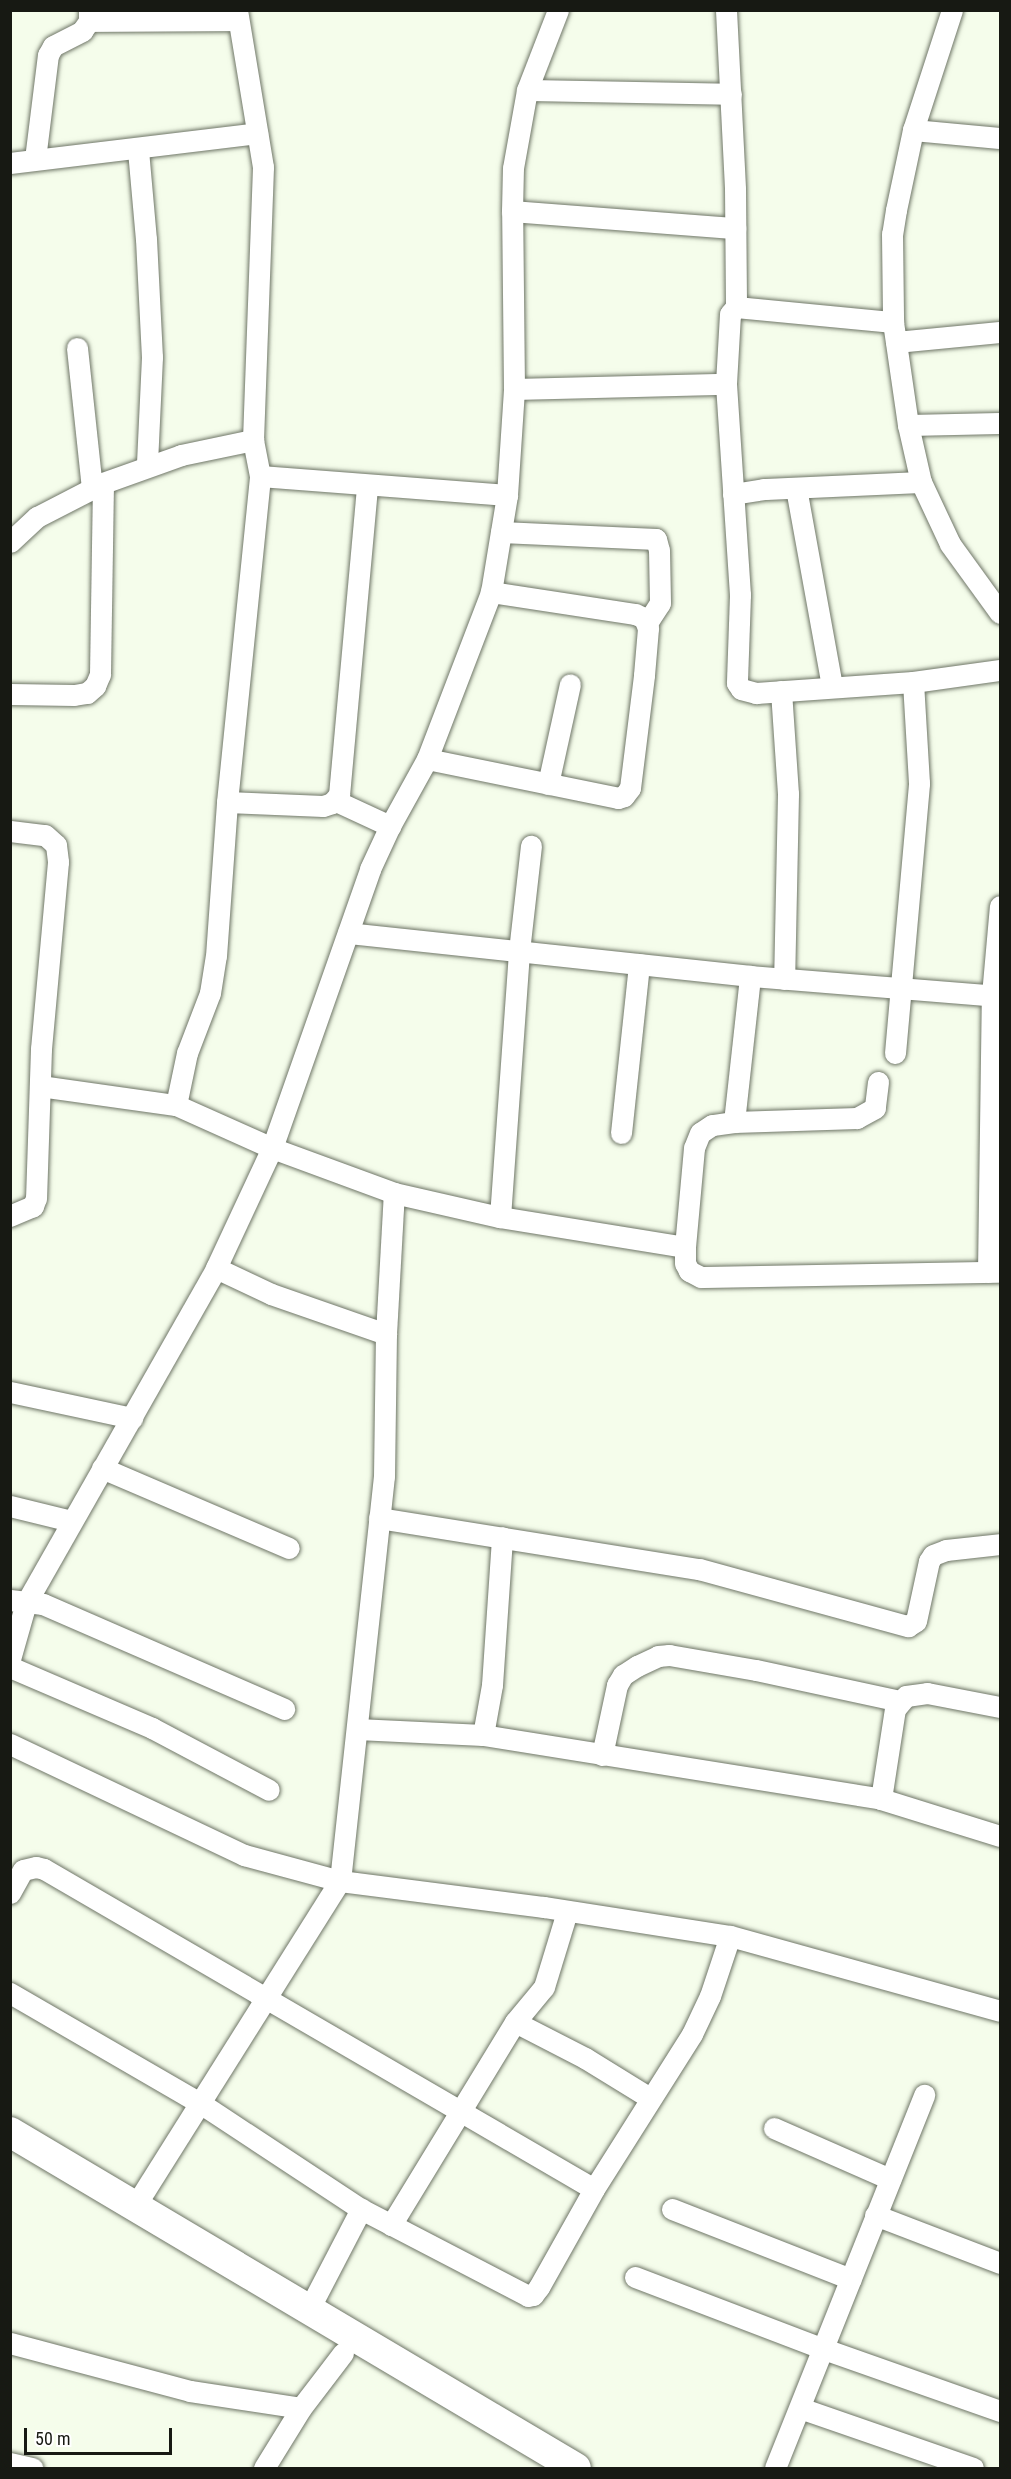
<!DOCTYPE html>
<html>
<head>
<meta charset="utf-8">
<style>
  body { margin:0 }
  #map { position:relative; width:1011px; height:2479px; overflow:hidden; background:#f5fdeb; font-family:"Roboto Condensed",sans-serif }
  div>[style] { position:absolute }
  [style*='--x'] { left:calc(var(--x)*1px); top:calc(var(--y)*1px); width:calc(var(--w)*1px); rotate:calc(var(--a)*1deg) }
  .roads { filter:drop-shadow(0 0 2px #6f7667) drop-shadow(0 0 2px #6f7667) }
  .minor>* { height:21px; margin:-10.5px; padding:0 10.5px; transform-origin:10.5px; border-radius:10.5px; background:#fff }
  .secondary>* { height:30px; margin:-15px; padding:0 15px; transform-origin:15px; border-radius:15px; background:#fff }
  span { translate:-50% -50%; white-space:nowrap; text-align:center; line-height:1.15; -webkit-text-stroke:4.5px #fff; paint-order:stroke }
  .frame { position:absolute; inset:0; border:12px solid #171913; pointer-events:none }
  .scale { position:absolute; left:24px; top:2428px; width:148px; height:27px; box-sizing:border-box; border:3px solid #171913; border-top:0; padding-left:8px; font-size:18px; line-height:21px; white-space:nowrap; color:#171913; -webkit-text-stroke:4px #fff; paint-order:stroke }
</style>
</head>
<body>
<div id="map">
  <div class="roads">
    <div class="minor">
      <div style="--x:726;--y:10;--w:179;--a:87.1"></div>
      <div style="--x:735;--y:189;--w:118;--a:89.5"></div>
      <div style="--x:736;--y:307;--w:9;--a:131"></div>
      <div style="--x:730;--y:314;--w:70;--a:93.3"></div>
      <div style="--x:726;--y:384;--w:211;--a:86.2"></div>
      <div style="--x:740;--y:595;--w:88;--a:92"></div>
      <div style="--x:737;--y:683;--w:7;--a:56"></div>
      <div style="--x:741;--y:689;--w:16;--a:15"></div>
      <div style="--x:756;--y:693;--w:157;--a:-4"></div>
      <div style="--x:913;--y:682;--w:88;--a:-7.9"></div>
      <div style="--x:952;--y:10;--w:126;--a:108"></div>
      <div style="--x:913;--y:130;--w:82;--a:102"></div>
      <div style="--x:896;--y:210;--w:24;--a:99"></div>
      <div style="--x:892;--y:234;--w:88;--a:89.3"></div>
      <div style="--x:893;--y:322;--w:104;--a:81.7"></div>
      <div style="--x:908;--y:425;--w:58;--a:77.2"></div>
      <div style="--x:921;--y:482;--w:68;--a:64.9"></div>
      <div style="--x:950;--y:544;--w:85;--a:54.1"></div>
      <div style="--x:89;--y:21;--w:148;--a:-0.4"></div>
      <div style="--x:527;--y:90;--w:204;--a:1.1"></div>
      <div style="--x:913;--y:130;--w:87;--a:5.3"></div>
      <div style="--x:138;--y:150;--w:89;--a:84.9"></div>
      <div style="--x:146;--y:239;--w:118;--a:87.1"></div>
      <div style="--x:152;--y:357;--w:108;--a:92.7"></div>
      <div style="--x:35;--y:159;--w:105;--a:-82.9"></div>
      <div style="--x:48;--y:55;--w:10;--a:-61"></div>
      <div style="--x:53;--y:46;--w:33;--a:-27"></div>
      <div style="--x:82;--y:31;--w:12;--a:-55"></div>
      <div style="--x:89;--y:21;--w:11;--a:-90"></div>
      <div style="--x:10;--y:163;--w:249;--a:-6.9"></div>
      <div style="--x:512;--y:211;--w:224;--a:4.4"></div>
      <div style="--x:736;--y:307;--w:158;--a:5.5"></div>
      <div style="--x:896;--y:342;--w:104;--a:-5.5"></div>
      <div style="--x:77;--y:348;--w:141;--a:83.9"></div>
      <div style="--x:514;--y:389;--w:212;--a:-1.4"></div>
      <div style="--x:908;--y:425;--w:92;--a:-1.2"></div>
      <div style="--x:260;--y:476;--w:248;--a:4.4"></div>
      <div style="--x:796;--y:488;--w:201;--a:79.7"></div>
      <div style="--x:733;--y:494;--w:32;--a:-9"></div>
      <div style="--x:765;--y:489;--w:156;--a:-2.6"></div>
      <div style="--x:501;--y:532;--w:155;--a:2.6"></div>
      <div style="--x:656;--y:539;--w:11;--a:75"></div>
      <div style="--x:659;--y:550;--w:53;--a:88.9"></div>
      <div style="--x:660;--y:603;--w:24;--a:123"></div>
      <div style="--x:10;--y:542;--w:37;--a:-43"></div>
      <div style="--x:37;--y:517;--w:74;--a:-27.3"></div>
      <div style="--x:103;--y:483;--w:83;--a:-19.7"></div>
      <div style="--x:181;--y:455;--w:74;--a:-11.8"></div>
      <div style="--x:781;--y:691;--w:103;--a:86.1"></div>
      <div style="--x:788;--y:794;--w:185;--a:91.2"></div>
      <div style="--x:10;--y:694;--w:64;--a:0.9"></div>
      <div style="--x:74;--y:695;--w:13;--a:-9"></div>
      <div style="--x:87;--y:693;--w:11;--a:-41"></div>
      <div style="--x:95;--y:686;--w:13;--a:-67"></div>
      <div style="--x:100;--y:674;--w:191;--a:-89.1"></div>
      <div style="--x:427;--y:759;--w:195;--a:11.5"></div>
      <div style="--x:618;--y:798;--w:6;--a:-18"></div>
      <div style="--x:624;--y:796;--w:10;--a:-53"></div>
      <div style="--x:630;--y:788;--w:114;--a:-82.9"></div>
      <div style="--x:644;--y:675;--w:47;--a:-85.1"></div>
      <div style="--x:648;--y:628;--w:11;--a:-112"></div>
      <div style="--x:644;--y:618;--w:10;--a:-156"></div>
      <div style="--x:635;--y:614;--w:146;--a:-171.3"></div>
      <div style="--x:548;--y:784;--w:102;--a:-77.6"></div>
      <div style="--x:336;--y:801;--w:60;--a:24.8"></div>
      <div style="--x:227;--y:802;--w:96;--a:2.4"></div>
      <div style="--x:323;--y:806;--w:9;--a:-18"></div>
      <div style="--x:332;--y:803;--w:11;--a:-49"></div>
      <div style="--x:339;--y:795;--w:311;--a:-84.8"></div>
      <div style="--x:10;--y:831;--w:35;--a:7"></div>
      <div style="--x:45;--y:835;--w:15;--a:42"></div>
      <div style="--x:56;--y:845;--w:17;--a:83"></div>
      <div style="--x:58;--y:862;--w:188;--a:95.2"></div>
      <div style="--x:41;--y:1049;--w:149;--a:91.9"></div>
      <div style="--x:36;--y:1198;--w:9;--a:111"></div>
      <div style="--x:33;--y:1206;--w:25;--a:157"></div>
      <div style="--x:348;--y:933;--w:404;--a:6.1"></div>
      <div style="--x:750;--y:976;--w:251;--a:4.6"></div>
      <div style="--x:895;--y:1053;--w:271;--a:-84.9"></div>
      <div style="--x:919;--y:783;--w:101;--a:-93.4"></div>
      <div style="--x:878;--y:1082;--w:26;--a:97"></div>
      <div style="--x:875;--y:1108;--w:21;--a:151"></div>
      <div style="--x:857;--y:1118;--w:123;--a:178.1"></div>
      <div style="--x:734;--y:1122;--w:22;--a:172"></div>
      <div style="--x:712;--y:1125;--w:14;--a:146"></div>
      <div style="--x:700;--y:1133;--w:16;--a:112"></div>
      <div style="--x:694;--y:1148;--w:99;--a:95.2"></div>
      <div style="--x:685;--y:1247;--w:16;--a:90"></div>
      <div style="--x:685;--y:1263;--w:9;--a:63"></div>
      <div style="--x:689;--y:1271;--w:13;--a:27"></div>
      <div style="--x:701;--y:1277;--w:299;--a:-1"></div>
      <div style="--x:40;--y:1086;--w:137;--a:8"></div>
      <div style="--x:176;--y:1105;--w:105;--a:24.1"></div>
      <div style="--x:272;--y:1148;--w:130;--a:20.2"></div>
      <div style="--x:394;--y:1193;--w:109;--a:12.8"></div>
      <div style="--x:500;--y:1217;--w:187;--a:9.2"></div>
      <div style="--x:176;--y:1105;--w:53;--a:-78.1"></div>
      <div style="--x:187;--y:1053;--w:64;--a:-69"></div>
      <div style="--x:210;--y:993;--w:37;--a:-81"></div>
      <div style="--x:216;--y:956;--w:154;--a:-85.9"></div>
      <div style="--x:227;--y:802;--w:328;--a:-84.2"></div>
      <div style="--x:260;--y:476;--w:37;--a:-101"></div>
      <div style="--x:253;--y:440;--w:273;--a:-87.9"></div>
      <div style="--x:263;--y:167;--w:159;--a:-99.4"></div>
      <div style="--x:734;--y:1122;--w:147;--a:-83.7"></div>
      <div style="--x:621;--y:1133;--w:170;--a:-83.9"></div>
      <div style="--x:500;--y:1217;--w:267;--a:-85.9"></div>
      <div style="--x:519;--y:951;--w:106;--a:-83.5"></div>
      <div style="--x:216;--y:1268;--w:61;--a:25.3"></div>
      <div style="--x:271;--y:1294;--w:122;--a:19.2"></div>
      <div style="--x:988;--y:1272;--w:277;--a:-89.2"></div>
      <div style="--x:992;--y:995;--w:89;--a:-84.9"></div>
      <div style="--x:10;--y:1392;--w:125;--a:12"></div>
      <div style="--x:102;--y:1468;--w:203;--a:23.2"></div>
      <div style="--x:10;--y:1506;--w:63;--a:13.8"></div>
      <div style="--x:379;--y:1518;--w:324;--a:9.1"></div>
      <div style="--x:699;--y:1569;--w:217;--a:15.3"></div>
      <div style="--x:908;--y:1626;--w:9;--a:-32"></div>
      <div style="--x:916;--y:1621;--w:61;--a:-77.8"></div>
      <div style="--x:929;--y:1561;--w:7;--a:-56"></div>
      <div style="--x:933;--y:1555;--w:14;--a:-21"></div>
      <div style="--x:946;--y:1550;--w:54;--a:-6.3"></div>
      <div style="--x:10;--y:1600;--w:33;--a:7"></div>
      <div style="--x:43;--y:1604;--w:263;--a:23.5"></div>
      <div style="--x:10;--y:1659;--w:58;--a:-74.1"></div>
      <div style="--x:26;--y:1603;--w:385;--a:-60.4"></div>
      <div style="--x:216;--y:1268;--w:132;--a:-65"></div>
      <div style="--x:272;--y:1148;--w:296;--a:-70.6"></div>
      <div style="--x:370;--y:869;--w:47;--a:-65.1"></div>
      <div style="--x:390;--y:826;--w:77;--a:-61.1"></div>
      <div style="--x:427;--y:759;--w:179;--a:-69"></div>
      <div style="--x:491;--y:592;--w:98;--a:-80.6"></div>
      <div style="--x:507;--y:495;--w:106;--a:-86.2"></div>
      <div style="--x:514;--y:389;--w:178;--a:-90.6"></div>
      <div style="--x:512;--y:211;--w:43;--a:-88.7"></div>
      <div style="--x:513;--y:168;--w:79;--a:-79.8"></div>
      <div style="--x:527;--y:90;--w:86;--a:-68.8"></div>
      <div style="--x:10;--y:1667;--w:155;--a:23.2"></div>
      <div style="--x:152;--y:1728;--w:132;--a:27.9"></div>
      <div style="--x:357;--y:1729;--w:126;--a:2.7"></div>
      <div style="--x:483;--y:1735;--w:403;--a:9.1"></div>
      <div style="--x:881;--y:1799;--w:125;--a:17.3"></div>
      <div style="--x:483;--y:1735;--w:51;--a:-79.8"></div>
      <div style="--x:492;--y:1685;--w:148;--a:-86.1"></div>
      <div style="--x:10;--y:1744;--w:259;--a:25.4"></div>
      <div style="--x:244;--y:1855;--w:99;--a:15.2"></div>
      <div style="--x:340;--y:1881;--w:206;--a:7.3"></div>
      <div style="--x:544;--y:1907;--w:188;--a:8.9"></div>
      <div style="--x:730;--y:1936;--w:280;--a:15.5"></div>
      <div style="--x:602;--y:1755;--w:72;--a:-77.9"></div>
      <div style="--x:617;--y:1685;--w:12;--a:-59"></div>
      <div style="--x:623;--y:1675;--w:17;--a:-33"></div>
      <div style="--x:637;--y:1666;--w:23;--a:-25"></div>
      <div style="--x:658;--y:1656;--w:11;--a:-5"></div>
      <div style="--x:669;--y:1655;--w:88;--a:9.8"></div>
      <div style="--x:756;--y:1670;--w:146;--a:12.2"></div>
      <div style="--x:881;--y:1799;--w:91;--a:-81.2"></div>
      <div style="--x:895;--y:1709;--w:17;--a:-50"></div>
      <div style="--x:906;--y:1696;--w:21;--a:-8"></div>
      <div style="--x:927;--y:1693;--w:74;--a:10.9"></div>
      <div style="--x:10;--y:1893;--w:26;--a:-61"></div>
      <div style="--x:23;--y:1870;--w:13;--a:-13"></div>
      <div style="--x:36;--y:1867;--w:8;--a:14"></div>
      <div style="--x:44;--y:1869;--w:636;--a:30.19"></div>
      <div style="--x:10;--y:1993;--w:220;--a:30.1"></div>
      <div style="--x:200;--y:2103;--w:193;--a:33.4"></div>
      <div style="--x:361;--y:2209;--w:188;--a:27.5"></div>
      <div style="--x:528;--y:2296;--w:5;--a:-11"></div>
      <div style="--x:533;--y:2295;--w:10;--a:-53"></div>
      <div style="--x:539;--y:2287;--w:112;--a:-60.7"></div>
      <div style="--x:594;--y:2189;--w:183;--a:-57.7"></div>
      <div style="--x:692;--y:2034;--w:42;--a:-64.7"></div>
      <div style="--x:710;--y:1996;--w:63;--a:-71.6"></div>
      <div style="--x:515;--y:2022;--w:79;--a:27.2"></div>
      <div style="--x:585;--y:2058;--w:76;--a:31.6"></div>
      <div style="--x:774;--y:2128;--w:127;--a:23.7"></div>
      <div style="--x:135;--y:2206;--w:384;--a:-57.8"></div>
      <div style="--x:340;--y:1881;--w:407;--a:-83.8"></div>
      <div style="--x:384;--y:1476;--w:142;--a:-89.2"></div>
      <div style="--x:386;--y:1334;--w:141;--a:-86.8"></div>
      <div style="--x:672;--y:2209;--w:192;--a:21.4"></div>
      <div style="--x:875;--y:2215;--w:134;--a:21"></div>
      <div style="--x:391;--y:2225;--w:238;--a:-58.6"></div>
      <div style="--x:515;--y:2022;--w:45;--a:-50.4"></div>
      <div style="--x:544;--y:1987;--w:78;--a:-73"></div>
      <div style="--x:635;--y:2277;--w:202;--a:20.9"></div>
      <div style="--x:824;--y:2349;--w:187;--a:19.4"></div>
      <div style="--x:309;--y:2309;--w:113;--a:-62.5"></div>
      <div style="--x:10;--y:2343;--w:186;--a:14.9"></div>
      <div style="--x:190;--y:2391;--w:112;--a:8.7"></div>
      <div style="--x:800;--y:2408;--w:183;--a:19.1"></div>
      <div style="--x:10;--y:2463;--w:23;--a:13"></div>
      <div style="--x:264;--y:2468;--w:70;--a:-58.3"></div>
      <div style="--x:301;--y:2408;--w:69;--a:-52.6"></div>
      <div style="--x:775;--y:2468;--w:402;--a:-68.2"></div>
    </div>
    <div class="secondary">
      <div style="--x:10;--y:2132;--w:658;--a:30.7"></div>
    </div>
  </div>
  <div class="frame"></div>
  <div class="scale">50 m</div>
</div>
</body>
</html>
